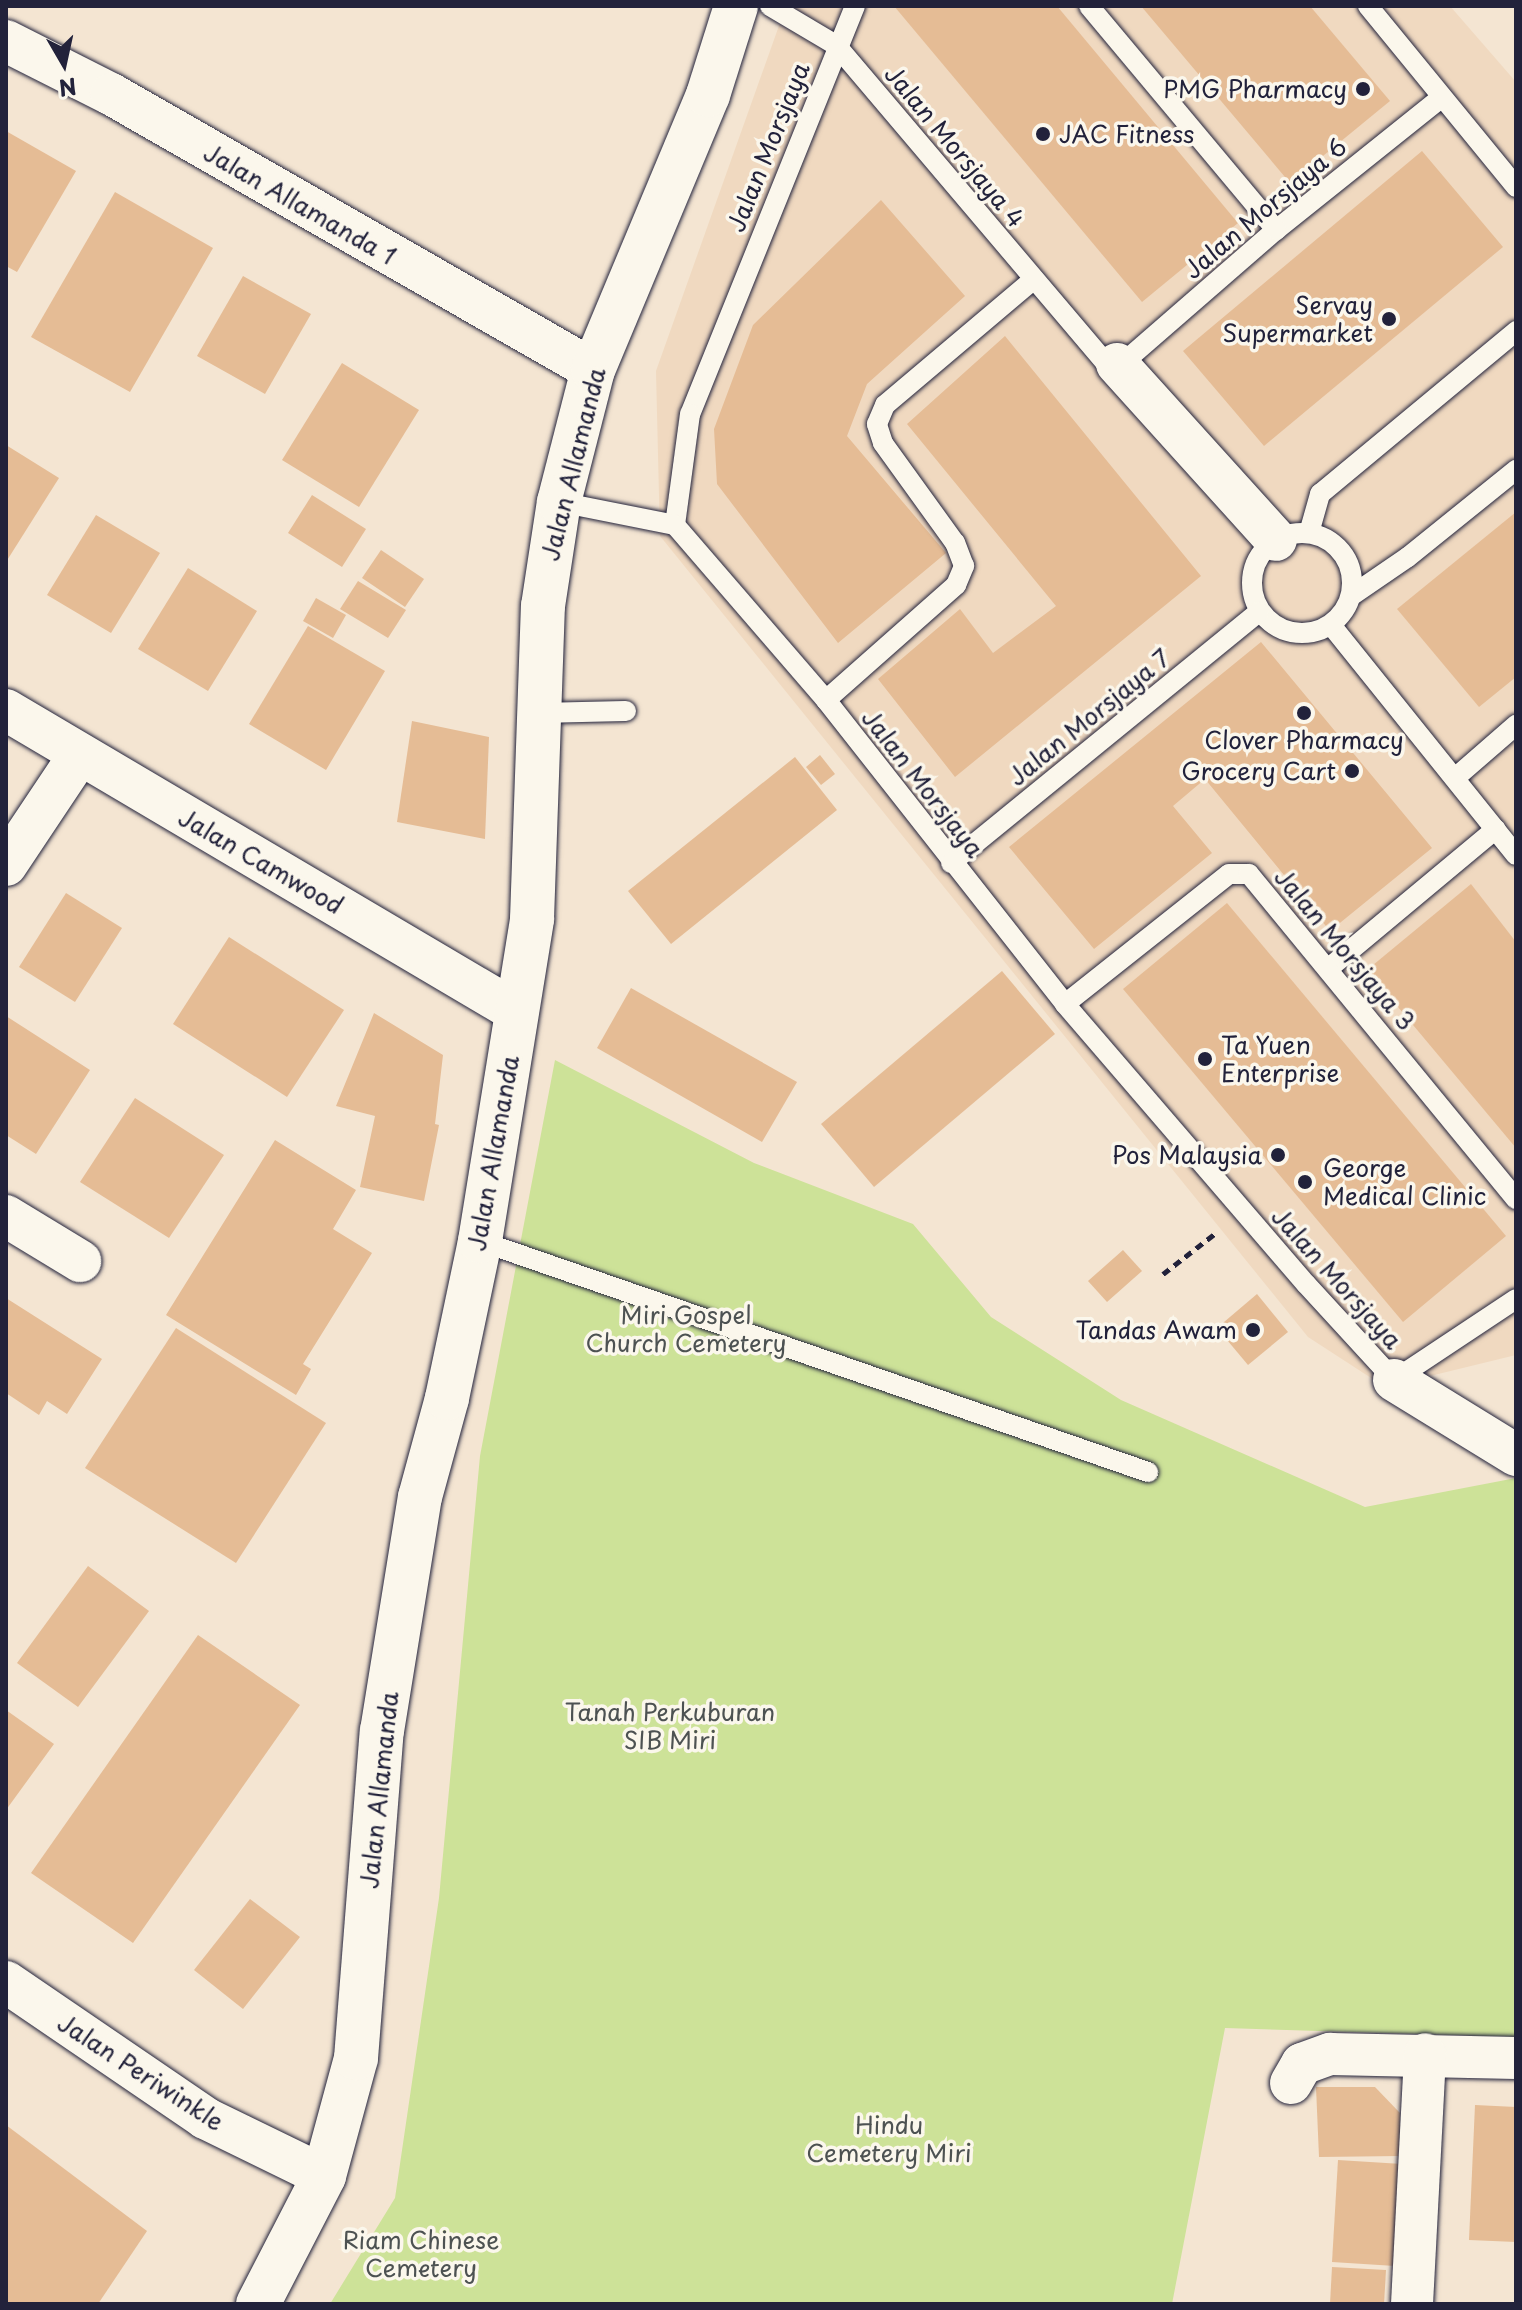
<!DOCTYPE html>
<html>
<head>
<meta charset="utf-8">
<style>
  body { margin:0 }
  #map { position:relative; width:1522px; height:2310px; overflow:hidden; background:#f4e5d2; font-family:"Playpen Sans",sans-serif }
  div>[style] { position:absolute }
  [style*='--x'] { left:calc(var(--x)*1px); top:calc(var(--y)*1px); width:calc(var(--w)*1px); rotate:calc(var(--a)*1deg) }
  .built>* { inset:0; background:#f0d9c0 }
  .green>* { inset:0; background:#cde298 }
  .building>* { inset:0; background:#e5bc95 }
  .path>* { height:5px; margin-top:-2.5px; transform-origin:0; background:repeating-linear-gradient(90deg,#22223b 0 8px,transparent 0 14px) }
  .roads { filter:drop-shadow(0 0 2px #22223b) drop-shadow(0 0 2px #22223b) }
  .lane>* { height:20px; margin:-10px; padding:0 10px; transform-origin:10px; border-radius:10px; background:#fbf7ec }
  .lane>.ring { margin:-10px; padding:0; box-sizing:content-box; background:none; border:20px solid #fbf7ec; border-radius:50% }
  .street>* { height:42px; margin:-21px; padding:0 21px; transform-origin:21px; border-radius:21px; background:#fbf7ec }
  .secondary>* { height:44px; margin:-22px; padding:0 22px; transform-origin:22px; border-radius:22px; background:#fbf7ec }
  .dots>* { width:22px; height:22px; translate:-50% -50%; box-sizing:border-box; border:4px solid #fbf7ec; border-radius:50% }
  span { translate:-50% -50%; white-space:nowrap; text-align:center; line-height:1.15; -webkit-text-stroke:7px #fbf7ec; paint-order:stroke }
  .poi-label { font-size:24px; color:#22223b }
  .right { translate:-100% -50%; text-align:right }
  .left { translate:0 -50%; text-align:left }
  .street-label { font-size:24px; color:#22223b }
  .park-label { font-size:24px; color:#4d5252 }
  .frame { position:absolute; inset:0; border:8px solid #22223b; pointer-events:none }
  .north { position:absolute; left:24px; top:24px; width:80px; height:80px; -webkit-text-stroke:6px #fbf7ec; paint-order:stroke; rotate:171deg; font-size:22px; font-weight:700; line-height:32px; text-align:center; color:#22223b }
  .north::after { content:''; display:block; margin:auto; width:28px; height:36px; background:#22223b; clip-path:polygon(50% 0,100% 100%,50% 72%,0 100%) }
</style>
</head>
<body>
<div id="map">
  <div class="built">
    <div style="clip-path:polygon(786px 6px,1450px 6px,1516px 82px,1516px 1355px,1385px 1387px,1308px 1337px,660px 536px,656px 371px)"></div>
  </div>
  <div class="green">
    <div style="clip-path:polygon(555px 1060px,754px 1163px,913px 1224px,991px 1317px,1121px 1400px,1365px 1507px,1516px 1478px,1516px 2037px,1225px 2028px,1172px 2304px,330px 2304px,395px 2198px,439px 1898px,480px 1456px)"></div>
  </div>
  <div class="building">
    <div style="clip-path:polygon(894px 6px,1057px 6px,1238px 223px,1142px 302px)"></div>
    <div style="clip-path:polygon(1141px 6px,1310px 6px,1390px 101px,1290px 183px)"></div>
    <div style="clip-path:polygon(6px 131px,76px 171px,17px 272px,6px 266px)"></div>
    <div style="clip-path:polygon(1422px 151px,1503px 247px,1264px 446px,1183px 351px)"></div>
    <div style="clip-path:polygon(115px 192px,213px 248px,130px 392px,31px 337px)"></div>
    <div style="clip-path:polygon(881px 200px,965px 296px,867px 384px,847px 436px,946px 553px,838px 643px,717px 484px,714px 429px,753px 325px)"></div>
    <div style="clip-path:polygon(243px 276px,311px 314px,265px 394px,197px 356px)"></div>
    <div style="clip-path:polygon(1005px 336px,1201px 576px,955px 777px,878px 679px,960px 609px,993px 653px,1056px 606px,907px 424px)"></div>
    <div style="clip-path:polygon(342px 363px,419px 410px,359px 507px,282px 460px)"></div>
    <div style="clip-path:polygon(6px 445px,59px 478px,6px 562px)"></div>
    <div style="clip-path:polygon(312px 495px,366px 529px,342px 567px,288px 533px)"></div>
    <div style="clip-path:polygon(1516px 512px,1516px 677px,1479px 707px,1397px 609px)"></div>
    <div style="clip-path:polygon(96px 515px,160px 553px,111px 633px,47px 595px)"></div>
    <div style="clip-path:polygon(381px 550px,424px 579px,405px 607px,362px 578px)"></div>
    <div style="clip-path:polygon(188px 568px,257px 611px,208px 691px,138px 649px)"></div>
    <div style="clip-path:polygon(358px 581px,406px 610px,388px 638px,340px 609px)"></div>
    <div style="clip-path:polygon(316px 598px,346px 615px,333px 638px,303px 621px)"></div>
    <div style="clip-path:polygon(308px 626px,385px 671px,326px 770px,249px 724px)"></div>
    <div style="clip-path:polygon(1261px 642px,1432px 848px,1330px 931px,1205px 779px,1173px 806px,1212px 853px,1094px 949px,1009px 847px)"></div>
    <div style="clip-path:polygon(412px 721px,489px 737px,485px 839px,397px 822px)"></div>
    <div style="clip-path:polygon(820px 755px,835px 774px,821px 785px,806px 767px)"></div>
    <div style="clip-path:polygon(795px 757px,837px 810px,671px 944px,628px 891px)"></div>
    <div style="clip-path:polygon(1471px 884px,1516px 942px,1516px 1148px,1367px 970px)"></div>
    <div style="clip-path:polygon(66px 893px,122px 928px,75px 1002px,19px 967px)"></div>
    <div style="clip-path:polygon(1227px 903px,1506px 1236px,1403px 1322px,1123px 989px)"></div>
    <div style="clip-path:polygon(229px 937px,344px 1010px,287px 1097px,173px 1024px)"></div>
    <div style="clip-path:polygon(1002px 971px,1055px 1034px,874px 1187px,821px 1124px)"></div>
    <div style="clip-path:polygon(631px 988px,797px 1082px,762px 1142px,597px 1048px)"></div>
    <div style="clip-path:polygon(374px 1013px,443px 1055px,435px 1124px,439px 1125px,424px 1201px,360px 1187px,375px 1116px,336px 1106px)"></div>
    <div style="clip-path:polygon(6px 1016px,90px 1070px,36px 1154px,6px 1135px)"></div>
    <div style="clip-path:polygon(135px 1098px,224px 1155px,169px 1238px,80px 1182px)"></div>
    <div style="clip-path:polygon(275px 1140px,356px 1190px,333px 1229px,372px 1253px,303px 1364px,311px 1369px,296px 1395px,166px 1315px)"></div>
    <div style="clip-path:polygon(1123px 1250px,1142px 1271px,1107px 1302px,1088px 1281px)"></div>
    <div style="clip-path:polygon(1257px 1294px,1288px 1332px,1248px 1365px,1217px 1328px)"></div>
    <div style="clip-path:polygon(6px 1298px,102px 1359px,67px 1414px,47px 1401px,39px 1415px,6px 1393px)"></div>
    <div style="clip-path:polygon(176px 1328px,326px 1423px,236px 1563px,85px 1468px)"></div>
    <div style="clip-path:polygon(88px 1566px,149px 1611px,78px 1707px,17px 1663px)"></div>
    <div style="clip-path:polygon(198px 1635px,300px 1705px,133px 1943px,31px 1873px)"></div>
    <div style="clip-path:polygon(6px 1710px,54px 1744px,6px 1810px)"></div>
    <div style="clip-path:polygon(250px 1899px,300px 1937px,243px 2009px,194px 1970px)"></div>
    <div style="clip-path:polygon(1316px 2087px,1375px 2087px,1400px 2113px,1401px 2156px,1319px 2157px)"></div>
    <div style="clip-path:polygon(1475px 2105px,1516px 2107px,1516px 2242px,1469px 2240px)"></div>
    <div style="clip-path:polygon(6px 2125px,147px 2231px,98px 2304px,6px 2304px)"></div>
    <div style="clip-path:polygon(1338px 2160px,1402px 2164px,1395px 2266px,1332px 2262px)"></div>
    <div style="clip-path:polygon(1332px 2267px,1386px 2270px,1384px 2304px,1330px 2304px)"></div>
  </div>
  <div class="path">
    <div style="--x:1163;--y:1274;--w:68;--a:-37.9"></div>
  </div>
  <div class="roads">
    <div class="lane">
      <div style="--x:770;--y:6;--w:77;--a:30.6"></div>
      <div style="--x:836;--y:45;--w:416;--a:49.7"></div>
      <div style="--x:1105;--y:362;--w:12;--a:9"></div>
      <div style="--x:1117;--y:364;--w:7;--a:-16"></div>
      <div style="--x:1124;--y:362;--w:201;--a:-41"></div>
      <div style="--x:1276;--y:230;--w:211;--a:-38.7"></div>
      <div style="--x:855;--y:6;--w:440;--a:112"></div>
      <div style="--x:690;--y:414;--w:112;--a:97.7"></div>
      <div style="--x:675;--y:525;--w:231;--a:49.2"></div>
      <div style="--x:826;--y:700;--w:387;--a:51.8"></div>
      <div style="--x:1065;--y:1004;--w:369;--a:49.3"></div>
      <div style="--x:1306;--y:1284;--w:130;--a:47.5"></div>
      <div style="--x:1394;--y:1380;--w:146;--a:-33.6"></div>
      <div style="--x:1089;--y:6;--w:292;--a:50.1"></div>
      <div style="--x:1368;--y:6;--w:234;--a:50.7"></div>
      <div style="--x:559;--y:502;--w:118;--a:11.2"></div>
      <div class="ring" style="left:1252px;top:533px;width:80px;height:80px"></div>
      <div style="--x:1309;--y:533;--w:41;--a:-74.2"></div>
      <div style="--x:1320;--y:494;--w:255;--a:-39.7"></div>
      <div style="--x:1351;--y:596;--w:69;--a:-34.4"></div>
      <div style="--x:1408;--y:557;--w:139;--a:-38.9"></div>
      <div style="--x:1331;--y:625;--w:295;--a:51.2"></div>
      <div style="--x:826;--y:700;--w:174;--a:-41.5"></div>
      <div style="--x:956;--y:585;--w:21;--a:-67"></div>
      <div style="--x:964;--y:566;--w:25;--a:-111"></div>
      <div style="--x:955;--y:543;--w:123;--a:-125.8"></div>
      <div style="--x:883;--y:443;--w:20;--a:-108"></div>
      <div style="--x:877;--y:424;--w:21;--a:-67"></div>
      <div style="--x:885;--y:405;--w:195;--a:-40.2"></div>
      <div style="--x:538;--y:713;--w:88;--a:-1.3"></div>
      <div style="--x:1455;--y:778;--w:81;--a:-41"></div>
      <div style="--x:951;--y:863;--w:397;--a:-39.2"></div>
      <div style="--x:1329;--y:968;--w:217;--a:-39.8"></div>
      <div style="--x:1065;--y:1004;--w:209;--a:-38.4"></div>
      <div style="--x:1229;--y:874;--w:20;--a:0"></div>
      <div style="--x:1249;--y:874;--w:421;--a:50.6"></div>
      <div style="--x:480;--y:1241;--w:707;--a:19.08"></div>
    </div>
    <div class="street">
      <div style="--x:6;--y:41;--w:118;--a:26.8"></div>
      <div style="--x:111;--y:94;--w:555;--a:29.8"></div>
      <div style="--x:1117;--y:364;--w:237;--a:47.9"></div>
      <div style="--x:6;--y:710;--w:594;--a:30.58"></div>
      <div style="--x:6;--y:865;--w:133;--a:-56.3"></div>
      <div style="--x:6;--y:1216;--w:87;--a:31.3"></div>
      <div style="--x:1394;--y:1380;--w:143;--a:31.6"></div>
      <div style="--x:6;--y:1982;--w:241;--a:34.3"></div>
      <div style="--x:205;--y:2118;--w:132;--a:26"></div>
      <div style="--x:1291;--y:2083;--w:22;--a:-60"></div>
      <div style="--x:1302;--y:2064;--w:30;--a:-20"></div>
      <div style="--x:1330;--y:2054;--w:186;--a:1.2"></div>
      <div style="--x:1412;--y:2304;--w:250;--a:-87"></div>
    </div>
    <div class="secondary">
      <div style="--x:258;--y:2304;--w:144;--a:-62.7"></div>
      <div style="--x:324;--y:2176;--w:122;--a:-74.8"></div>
      <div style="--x:356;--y:2058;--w:328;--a:-85.5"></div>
      <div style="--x:382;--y:1731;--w:237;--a:-80.8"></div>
      <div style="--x:420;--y:1497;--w:103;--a:-74.7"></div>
      <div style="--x:447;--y:1398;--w:160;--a:-78.1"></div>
      <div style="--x:480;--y:1241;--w:326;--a:-80.8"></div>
      <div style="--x:532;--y:919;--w:313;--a:-88"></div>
      <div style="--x:543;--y:606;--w:105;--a:-81.3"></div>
      <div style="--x:559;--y:502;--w:136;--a:-75.6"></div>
      <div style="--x:593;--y:370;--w:298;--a:-67.3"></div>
      <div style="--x:708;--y:95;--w:93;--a:-72.5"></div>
    </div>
  </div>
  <div class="dots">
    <div style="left:1363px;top:89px;background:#22223b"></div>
    <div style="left:1043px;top:134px;background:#22223b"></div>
    <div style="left:1389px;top:319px;background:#22223b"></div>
    <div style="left:1304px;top:713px;background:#22223b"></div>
    <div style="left:1352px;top:771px;background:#22223b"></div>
    <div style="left:1205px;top:1059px;background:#22223b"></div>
    <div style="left:1278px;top:1155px;background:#22223b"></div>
    <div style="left:1305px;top:1182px;background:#22223b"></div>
    <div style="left:1253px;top:1330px;background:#22223b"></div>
  </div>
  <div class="poi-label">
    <span class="right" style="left:1347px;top:89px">PMG Pharmacy</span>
    <span class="left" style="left:1059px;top:134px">JAC Fitness</span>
    <span class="right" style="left:1373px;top:319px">Servay<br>Supermarket</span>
    <span style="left:1304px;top:740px">Clover Pharmacy</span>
    <span class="right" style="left:1336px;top:771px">Grocery Cart</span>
    <span class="left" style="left:1221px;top:1059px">Ta Yuen<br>Enterprise</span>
    <span class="right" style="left:1262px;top:1155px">Pos Malaysia</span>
    <span class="left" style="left:1323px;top:1182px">George<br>Medical Clinic</span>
    <span class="right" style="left:1237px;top:1330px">Tandas Awam</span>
  </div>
  <div class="street-label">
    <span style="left:955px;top:146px;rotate:50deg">Jalan Morsjaya 4</span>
    <span style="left:768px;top:147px;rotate:-68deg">Jalan Morsjaya</span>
    <span style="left:300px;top:204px;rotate:30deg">Jalan Allamanda 1</span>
    <span style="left:1265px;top:208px;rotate:-40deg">Jalan Morsjaya 6</span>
    <span style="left:573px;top:464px;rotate:-76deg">Jalan Allamanda</span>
    <span style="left:1089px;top:717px;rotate:-39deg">Jalan Morsjaya 7</span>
    <span style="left:923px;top:783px;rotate:52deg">Jalan Morsjaya</span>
    <span style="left:261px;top:861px;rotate:30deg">Jalan Camwood</span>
    <span style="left:1345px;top:949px;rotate:50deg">Jalan Morsjaya 3</span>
    <span style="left:493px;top:1153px;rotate:-80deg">Jalan Allamanda</span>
    <span style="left:1337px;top:1278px;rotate:48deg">Jalan Morsjaya</span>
    <span style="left:379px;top:1790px;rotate:-84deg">Jalan Allamanda</span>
    <span style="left:141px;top:2072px;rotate:33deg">Jalan Periwinkle</span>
  </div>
  <div class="park-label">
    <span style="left:686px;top:1329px">Miri Gospel<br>Church Cemetery</span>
    <span style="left:670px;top:1726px">Tanah Perkuburan<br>SIB Miri</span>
    <span style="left:889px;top:2139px">Hindu<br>Cemetery Miri</span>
    <span style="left:421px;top:2254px">Riam Chinese<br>Cemetery</span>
  </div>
  <div class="frame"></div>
  <div class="north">N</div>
</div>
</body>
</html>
